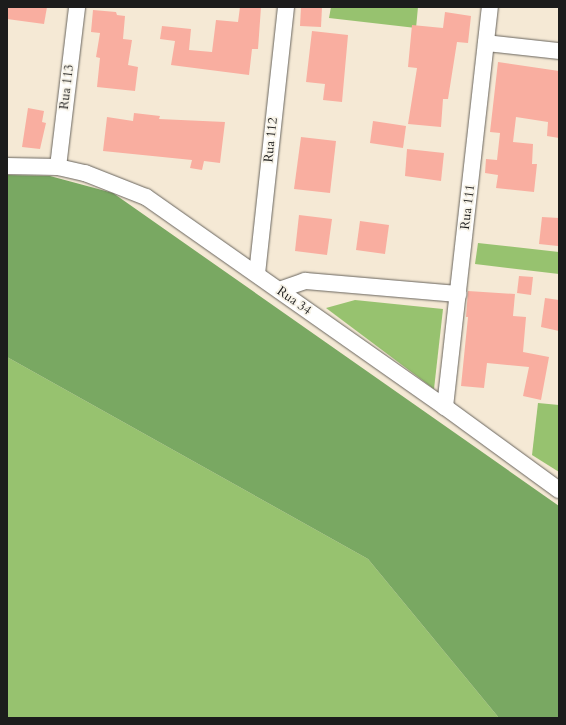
<!DOCTYPE html>
<html>
<head>
<meta charset="utf-8">
<style>
  body { margin:0 }
  #map { position:relative; width:566px; height:725px; overflow:hidden; background:#f5e9d5; font-family:Cardo,serif }
  div>[style] { position:absolute }
  [style*='--x'] { left:calc(var(--x)*1px); top:calc(var(--y)*1px); width:calc(var(--w)*1px); rotate:calc(var(--a)*1deg) }
  .green>* { inset:0; background:#97c26f }
  .forest>* { inset:0; background:#79a862 }
  .building>* { inset:0; background:#f9aea0 }
  .roads { filter:drop-shadow(0 0 1px #68645d) drop-shadow(0 0 1px #68645d) }
  .minor>* { height:16px; margin:-8px; padding:0 8px; transform-origin:8px; border-radius:8px; background:#fff }
  span { translate:-50% -50%; white-space:nowrap; text-align:center; line-height:1.15; -webkit-text-stroke:3.5px #f7f3e8; paint-order:stroke }
  .street-label { font-size:13px; color:#1c1c1c }
  .frame { position:absolute; inset:0; border:8px solid #1c1c1c; pointer-events:none }
</style>
</head>
<body>
<div id="map">
  <div class="green">
    <div style="clip-path:polygon(331px 7px,418px 7px,416px 28px,329px 18px)"></div>
    <div style="clip-path:polygon(478px 243px,559px 252px,559px 274px,475px 264px)"></div>
    <div style="clip-path:polygon(355px 300px,443px 309px,434px 389px,326px 308px)"></div>
    <div style="clip-path:polygon(7px 357px,368px 559px,499px 718px,7px 718px)"></div>
    <div style="clip-path:polygon(538px 403px,559px 405px,559px 472px,532px 455px)"></div>
  </div>
  <div class="forest">
    <div style="clip-path:polygon(7px 175px,50px 176px,113px 193px,559px 506px,559px 718px,499px 718px,368px 559px,7px 357px)"></div>
  </div>
  <div class="building">
    <div style="clip-path:polygon(7px 7px,47px 7px,44px 24px,7px 19px)"></div>
    <div style="clip-path:polygon(240px 7px,261px 7px,258px 49px,252px 49px,249px 75px,171px 65px,175px 41px,160px 39px,162px 26px,191px 29px,189px 50px,212px 52px,216px 20px,238px 22px)"></div>
    <div style="clip-path:polygon(301px 7px,322px 7px,321px 27px,300px 26px)"></div>
    <div style="clip-path:polygon(93px 10px,116px 12px,117px 15px,125px 16px,123px 39px,132px 40px,128px 65px,138px 67px,135px 91px,97px 87px,100px 58px,96px 57px,100px 33px,91px 32px)"></div>
    <div style="clip-path:polygon(445px 12px,471px 16px,468px 43px,457px 42px,448px 99px,443px 99px,441px 127px,408px 124px,417px 68px,408px 67px,412px 25px,443px 28px)"></div>
    <div style="clip-path:polygon(312px 31px,348px 35px,342px 102px,323px 100px,325px 84px,306px 82px)"></div>
    <div style="clip-path:polygon(498px 62px,559px 71px,559px 138px,547px 136px,548px 122px,516px 117px,513px 142px,533px 144px,532px 164px,537px 164px,534px 192px,496px 188px,498px 175px,485px 173px,486px 159px,497px 160px,500px 133px,490px 132px)"></div>
    <div style="clip-path:polygon(28px 108px,44px 111px,42px 122px,46px 123px,40px 149px,22px 147px)"></div>
    <div style="clip-path:polygon(134px 113px,160px 116px,159px 119px,225px 122px,220px 163px,204px 161px,202px 170px,190px 168px,192px 160px,103px 151px,107px 117px,133px 121px)"></div>
    <div style="clip-path:polygon(373px 121px,406px 126px,403px 148px,370px 143px)"></div>
    <div style="clip-path:polygon(301px 137px,336px 141px,330px 193px,294px 189px)"></div>
    <div style="clip-path:polygon(407px 149px,444px 153px,441px 181px,405px 176px)"></div>
    <div style="clip-path:polygon(299px 215px,332px 219px,327px 255px,295px 251px)"></div>
    <div style="clip-path:polygon(542px 217px,559px 218px,558px 246px,539px 244px)"></div>
    <div style="clip-path:polygon(360px 221px,389px 225px,385px 254px,356px 250px)"></div>
    <div style="clip-path:polygon(519px 276px,533px 277px,531px 295px,517px 293px)"></div>
    <div style="clip-path:polygon(468px 291px,515px 294px,513px 316px,526px 317px,523px 352px,549px 357px,541px 400px,523px 396px,529px 367px,487px 363px,484px 388px,461px 386px,468px 317px,466px 317px)"></div>
    <div style="clip-path:polygon(545px 298px,559px 300px,559px 331px,541px 327px)"></div>
  </div>
  <div class="roads">
    <div class="minor">
      <div style="--x:486;--y:43;--w:73;--a:6.3"></div>
      <div style="--x:7;--y:166;--w:51;--a:1.1"></div>
      <div style="--x:58;--y:167;--w:28;--a:13"></div>
      <div style="--x:85;--y:173;--w:66;--a:21.5"></div>
      <div style="--x:146;--y:197;--w:365;--a:35.1"></div>
      <div style="--x:445;--y:407;--w:141;--a:36.1"></div>
      <div style="--x:58;--y:167;--w:161;--a:-83.2"></div>
      <div style="--x:257;--y:274;--w:269;--a:-83.8"></div>
      <div style="--x:279;--y:290;--w:28;--a:-19"></div>
      <div style="--x:305;--y:281;--w:154;--a:4.9"></div>
      <div style="--x:445;--y:407;--w:403;--a:-83.6"></div>
    </div>
  </div>
  <div class="street-label">
    <span style="left:67px;top:87px;rotate:-83deg">Rua 113</span>
    <span style="left:271px;top:140px;rotate:-84deg">Rua 112</span>
    <span style="left:468px;top:207px;rotate:-83deg">Rua 111</span>
    <span style="left:294px;top:301px;rotate:35deg">Rua 34</span>
  </div>
  <div class="frame"></div>
</div>
</body>
</html>
